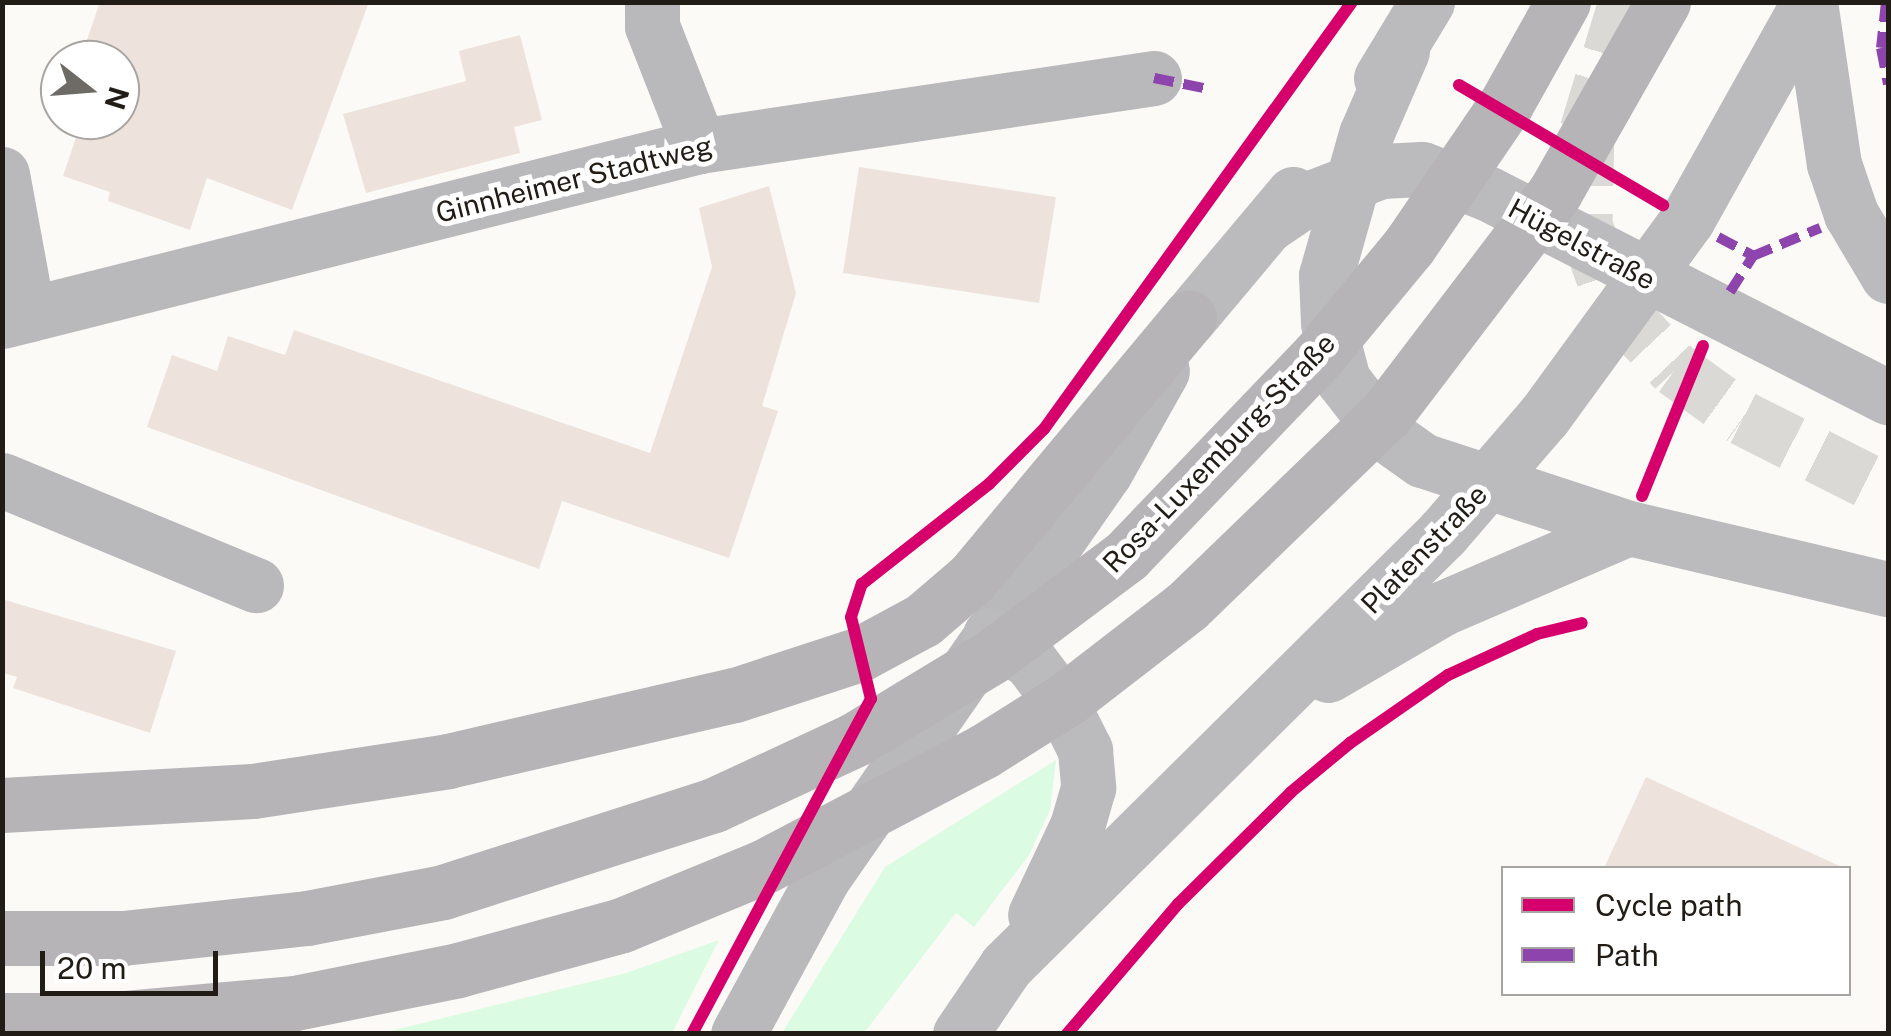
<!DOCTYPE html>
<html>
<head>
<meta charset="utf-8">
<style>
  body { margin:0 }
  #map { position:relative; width:1891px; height:1036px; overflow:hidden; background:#fcfaf7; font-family:"Public Sans",sans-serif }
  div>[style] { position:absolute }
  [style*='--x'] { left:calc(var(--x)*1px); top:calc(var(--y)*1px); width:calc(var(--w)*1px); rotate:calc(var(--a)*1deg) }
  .green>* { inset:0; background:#dbfce2 }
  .building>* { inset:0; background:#eee3dc }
  .primary-tunnel>* { height:55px; margin-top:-27.5px; transform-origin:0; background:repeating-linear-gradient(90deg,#dbd9d5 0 55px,transparent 0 83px) }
  .street>* { height:55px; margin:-27.5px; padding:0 27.5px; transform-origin:27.5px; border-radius:27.5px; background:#b9b8ba }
  .primary>* { height:55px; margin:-27.5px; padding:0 27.5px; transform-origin:27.5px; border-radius:27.5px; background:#bbbabc }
  .highway>* { height:55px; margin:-27.5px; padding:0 27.5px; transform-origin:27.5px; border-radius:27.5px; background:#b6b4b6 }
  .highway-bridge>* { height:55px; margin:-27.5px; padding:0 27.5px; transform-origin:27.5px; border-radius:27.5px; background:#b6b4b6 }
  .quiet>* { height:10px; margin-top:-5px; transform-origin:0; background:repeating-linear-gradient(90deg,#8e44ad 0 20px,transparent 0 30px) }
  .cycleway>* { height:12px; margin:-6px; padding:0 6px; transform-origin:6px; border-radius:6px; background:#d6006c }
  span { translate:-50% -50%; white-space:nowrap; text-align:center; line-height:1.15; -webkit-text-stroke:10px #fff; paint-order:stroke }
  .street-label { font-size:28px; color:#221c16 }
  .frame { position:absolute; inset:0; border:5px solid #221c16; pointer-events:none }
  .legend { position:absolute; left:1501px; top:866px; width:350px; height:130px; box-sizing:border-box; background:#fff; border:2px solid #a7a4a2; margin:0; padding:12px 18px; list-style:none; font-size:30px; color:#221c16 }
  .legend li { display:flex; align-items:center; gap:20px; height:50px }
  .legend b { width:50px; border:2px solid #a7a4a2 }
  .north { position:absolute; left:40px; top:40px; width:100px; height:100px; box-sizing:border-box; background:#fff; border:2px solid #a7a4a2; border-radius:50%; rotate:107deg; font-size:28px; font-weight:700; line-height:40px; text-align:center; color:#221c16 }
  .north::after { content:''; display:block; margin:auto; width:35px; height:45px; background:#6e6a65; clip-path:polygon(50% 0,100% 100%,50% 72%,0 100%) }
  .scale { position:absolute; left:40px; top:951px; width:178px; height:45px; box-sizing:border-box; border:5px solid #221c16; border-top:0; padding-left:12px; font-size:30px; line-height:35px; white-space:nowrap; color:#221c16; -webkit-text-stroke:8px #fff; paint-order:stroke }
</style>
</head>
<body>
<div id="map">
  <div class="green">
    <div style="clip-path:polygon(1056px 760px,1050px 810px,1029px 855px,974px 927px,956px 913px,864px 1033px,782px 1033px,885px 867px)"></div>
    <div style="clip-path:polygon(719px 940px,672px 1033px,382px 1033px,626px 973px)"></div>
  </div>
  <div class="building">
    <div style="clip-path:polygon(100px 2px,369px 2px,292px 210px,207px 178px,190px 230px,108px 201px,110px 192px,63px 176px,82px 120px,120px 120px,120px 60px,80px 60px)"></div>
    <div style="clip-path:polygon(520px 35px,542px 120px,514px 127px,520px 153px,366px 193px,343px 114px,466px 81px,459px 51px)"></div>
    <div style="clip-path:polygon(859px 167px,1056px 197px,1039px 303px,843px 273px)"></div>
    <div style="clip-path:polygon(769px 186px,796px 293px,762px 406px,778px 411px,729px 558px,562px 501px,539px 569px,147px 427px,172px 355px,217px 371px,228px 336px,285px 355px,294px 330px,650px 453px,712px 267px,699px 208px)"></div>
    <div style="clip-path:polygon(2px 599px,176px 651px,150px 733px,13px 688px,17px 677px,2px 673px)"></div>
    <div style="clip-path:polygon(1646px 777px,1844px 868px,1604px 868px)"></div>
  </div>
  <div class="primary-tunnel">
    <div style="--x:1626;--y:2;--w:134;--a:106.9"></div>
    <div style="--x:1587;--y:130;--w:95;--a:91.2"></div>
    <div style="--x:1585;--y:225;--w:83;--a:70.3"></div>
    <div style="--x:1613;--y:303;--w:91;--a:46.8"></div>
    <div style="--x:1675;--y:369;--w:84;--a:35.8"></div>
    <div style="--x:1743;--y:418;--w:162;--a:26.7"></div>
  </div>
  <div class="street">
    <div style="--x:652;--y:2;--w:24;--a:90"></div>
    <div style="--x:652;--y:26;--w:129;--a:68.6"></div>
    <div style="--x:2;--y:174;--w:143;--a:79.6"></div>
    <div style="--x:2;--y:321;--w:719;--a:-14.09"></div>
    <div style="--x:699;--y:146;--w:460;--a:-8.5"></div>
    <div style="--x:2;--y:480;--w:275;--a:22.5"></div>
    <div style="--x:738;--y:1034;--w:176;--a:-61.5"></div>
    <div style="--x:822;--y:879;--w:496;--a:-55.2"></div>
    <div style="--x:1105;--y:472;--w:116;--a:-60.6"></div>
  </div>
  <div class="primary">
    <div style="--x:1810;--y:2;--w:164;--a:81.6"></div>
    <div style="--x:1834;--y:164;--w:53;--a:71.2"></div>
    <div style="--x:1851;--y:214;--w:72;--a:59.2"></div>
    <div style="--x:1402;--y:51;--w:90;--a:113.4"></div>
    <div style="--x:1366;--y:134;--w:147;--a:105.8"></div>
    <div style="--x:1326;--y:275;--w:48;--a:87.6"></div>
    <div style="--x:1328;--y:323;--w:59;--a:75.3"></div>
    <div style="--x:1343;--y:380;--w:67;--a:52.3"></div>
    <div style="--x:1384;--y:433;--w:47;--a:35.4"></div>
    <div style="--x:1422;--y:460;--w:218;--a:18.2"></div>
    <div style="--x:1629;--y:528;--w:266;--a:13.3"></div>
    <div style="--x:1381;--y:78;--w:89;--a:-58.8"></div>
    <div style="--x:1269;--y:224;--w:41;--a:-34.1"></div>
    <div style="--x:1303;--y:201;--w:84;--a:-21"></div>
    <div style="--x:1381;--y:171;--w:41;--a:-2.8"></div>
    <div style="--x:1422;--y:169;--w:69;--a:20.3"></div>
    <div style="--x:1487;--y:193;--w:450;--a:27"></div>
    <div style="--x:1189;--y:318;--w:162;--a:-50"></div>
    <div style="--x:990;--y:635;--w:48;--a:33"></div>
    <div style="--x:1030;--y:661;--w:51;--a:52.9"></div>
    <div style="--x:1061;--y:702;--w:54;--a:63.4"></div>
    <div style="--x:1085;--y:750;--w:38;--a:85"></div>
    <div style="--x:1088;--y:788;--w:40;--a:106"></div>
    <div style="--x:1077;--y:826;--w:98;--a:115.3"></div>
    <div style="--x:1328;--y:675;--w:133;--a:-30.2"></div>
    <div style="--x:1443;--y:608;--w:202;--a:-23.3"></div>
    <div style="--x:960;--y:1034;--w:82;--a:-55.9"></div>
    <div style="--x:1006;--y:966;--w:614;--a:-44.74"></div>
    <div style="--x:1442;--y:534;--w:156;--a:-49.2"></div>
    <div style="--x:1544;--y:416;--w:243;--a:-53.9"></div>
    <div style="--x:1687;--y:220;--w:250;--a:-60.8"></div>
  </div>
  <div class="highway">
    <div style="--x:2;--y:805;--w:251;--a:-3.2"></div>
    <div style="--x:253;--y:791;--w:197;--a:-8.7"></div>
    <div style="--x:448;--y:761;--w:294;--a:-13"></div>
    <div style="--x:735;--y:695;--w:132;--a:-18.2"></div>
    <div style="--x:860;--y:654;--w:72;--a:-28.4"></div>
    <div style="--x:923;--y:620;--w:65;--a:-40.6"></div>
    <div style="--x:972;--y:578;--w:339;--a:-50.2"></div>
  </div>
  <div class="highway-bridge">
    <div style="--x:2;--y:938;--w:121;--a:0"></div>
    <div style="--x:123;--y:938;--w:185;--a:-6.2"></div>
    <div style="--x:307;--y:918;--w:138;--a:-10.8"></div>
    <div style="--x:443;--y:892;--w:285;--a:-17.8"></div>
    <div style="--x:714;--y:805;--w:154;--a:-24.9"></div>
    <div style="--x:854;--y:740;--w:160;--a:-31.2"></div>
    <div style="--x:991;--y:657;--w:169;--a:-36.8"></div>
    <div style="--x:1126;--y:556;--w:277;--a:-46.2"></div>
    <div style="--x:1318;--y:356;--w:143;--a:-50.4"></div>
    <div style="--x:1409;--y:246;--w:172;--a:-55.7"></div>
    <div style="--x:1506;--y:104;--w:117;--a:-60.8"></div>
    <div style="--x:2;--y:1020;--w:101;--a:0"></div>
    <div style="--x:103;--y:1020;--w:193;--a:-5.1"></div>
    <div style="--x:295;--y:1003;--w:166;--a:-11.4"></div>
    <div style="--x:458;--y:970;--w:170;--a:-15.3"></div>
    <div style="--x:622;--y:925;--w:152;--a:-22.4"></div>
    <div style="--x:763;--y:867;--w:250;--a:-27.7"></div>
    <div style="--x:984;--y:751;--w:99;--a:-32.2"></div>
    <div style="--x:1068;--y:698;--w:150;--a:-37.7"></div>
    <div style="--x:1187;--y:606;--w:277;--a:-44"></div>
    <div style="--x:1386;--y:414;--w:279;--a:-52.7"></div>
    <div style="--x:1555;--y:192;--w:219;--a:-60.4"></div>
  </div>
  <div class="quiet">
    <div style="--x:1886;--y:2;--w:46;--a:96.2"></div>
    <div style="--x:1881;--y:48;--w:37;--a:79"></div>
    <div style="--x:1154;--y:78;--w:55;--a:11.5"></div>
    <div style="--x:1718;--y:237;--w:40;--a:28"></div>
    <div style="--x:1753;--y:256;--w:73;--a:-22.7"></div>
    <div style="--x:1730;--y:292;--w:43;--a:-57.4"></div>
  </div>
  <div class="cycleway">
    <div style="--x:1459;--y:85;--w:237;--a:30.5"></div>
    <div style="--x:1642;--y:496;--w:162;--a:-67.9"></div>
    <div style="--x:692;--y:1034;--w:380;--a:-61.9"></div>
    <div style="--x:871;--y:699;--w:84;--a:-103.7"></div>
    <div style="--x:851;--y:617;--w:35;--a:-72"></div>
    <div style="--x:862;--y:584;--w:162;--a:-38.2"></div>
    <div style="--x:989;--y:484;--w:78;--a:-45"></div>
    <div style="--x:1044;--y:429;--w:526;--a:-54.2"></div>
    <div style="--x:1067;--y:1034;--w:171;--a:-49.5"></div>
    <div style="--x:1178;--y:904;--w:159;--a:-44.7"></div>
    <div style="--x:1291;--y:792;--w:77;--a:-39.7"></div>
    <div style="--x:1350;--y:743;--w:119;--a:-34.8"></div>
    <div style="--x:1448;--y:675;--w:98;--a:-24.7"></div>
    <div style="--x:1537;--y:634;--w:46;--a:-13.7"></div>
  </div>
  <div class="street-label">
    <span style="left:574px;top:179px;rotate:-14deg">Ginnheimer Stadtweg</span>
    <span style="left:1582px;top:244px;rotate:28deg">Hügelstraße</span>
    <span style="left:1219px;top:453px;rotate:-46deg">Rosa-Luxemburg-Straße</span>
    <span style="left:1424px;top:549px;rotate:-46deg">Platenstraße</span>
  </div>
  <div class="frame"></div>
  <ul class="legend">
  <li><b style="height:12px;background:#d6006c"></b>Cycle path</li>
  <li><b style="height:12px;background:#8e44ad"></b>Path</li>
  </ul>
  <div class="north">N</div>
  <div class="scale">20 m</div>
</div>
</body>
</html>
